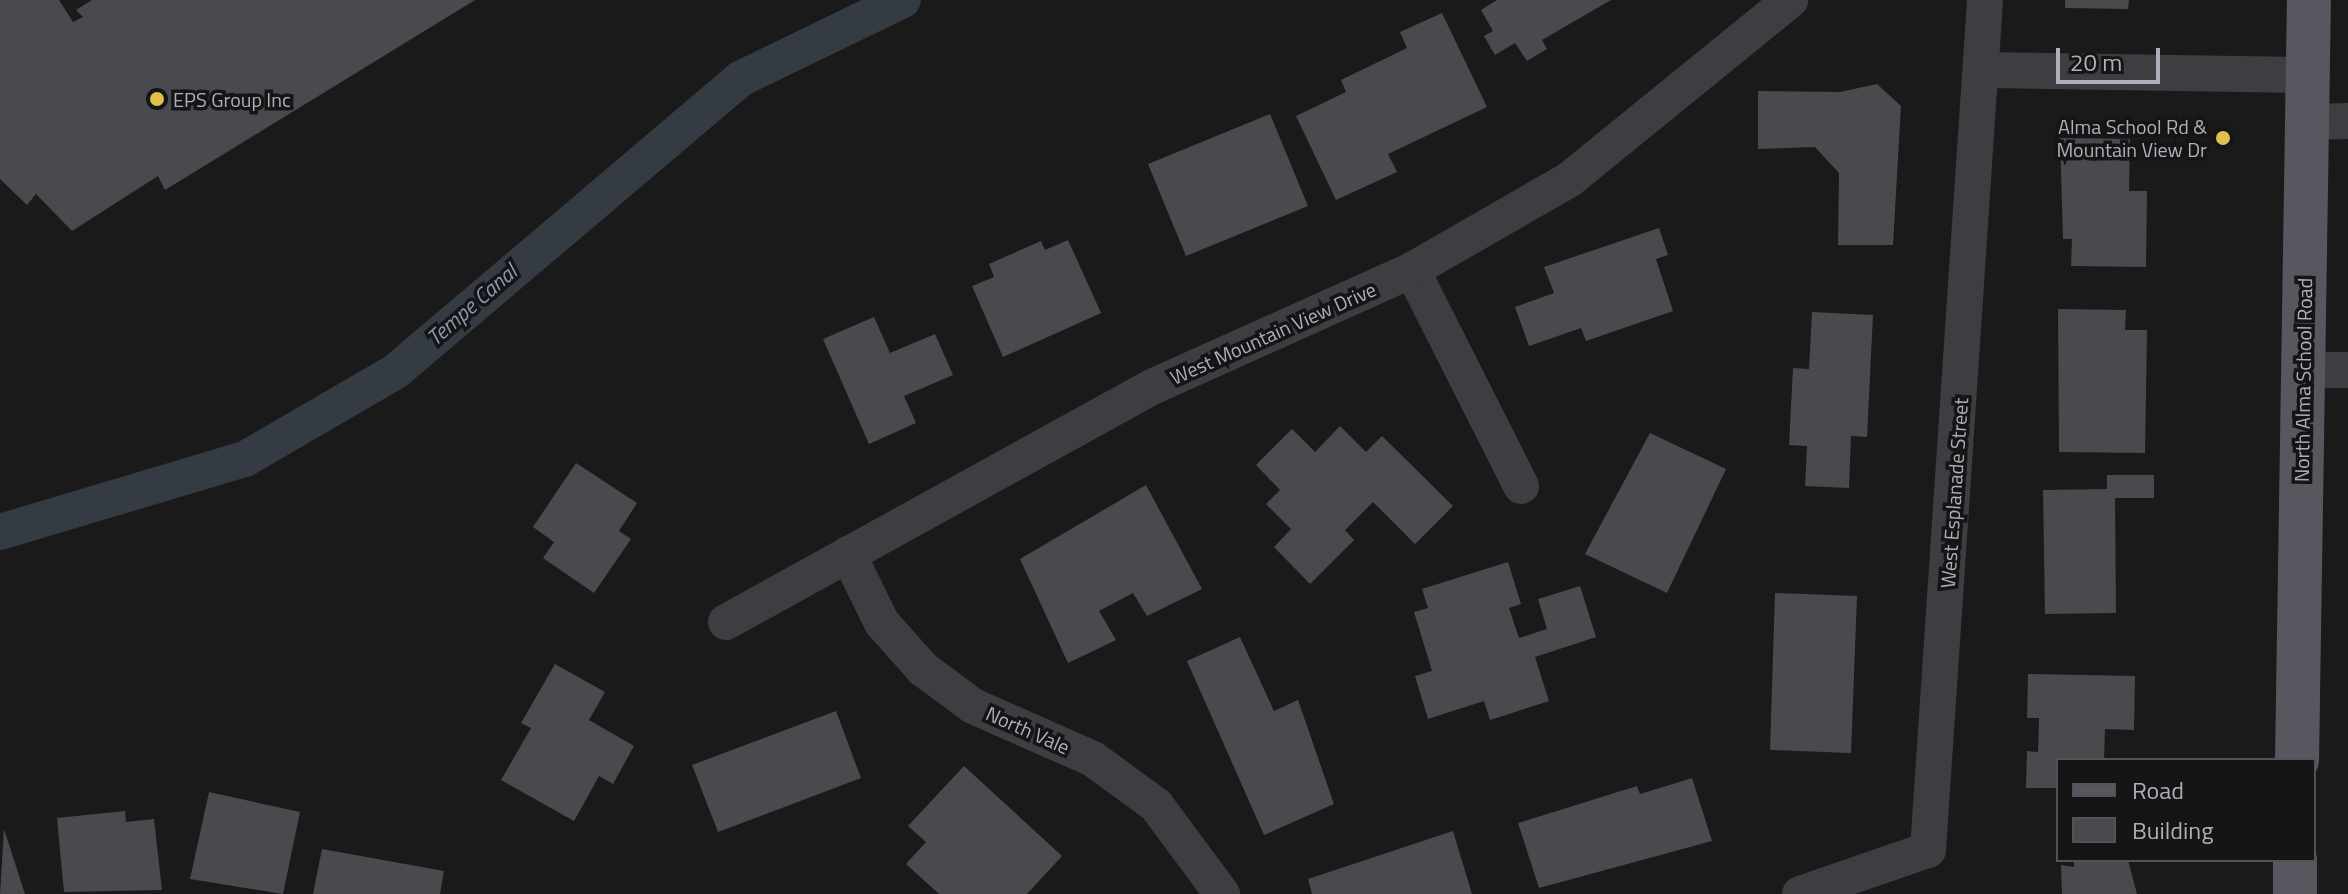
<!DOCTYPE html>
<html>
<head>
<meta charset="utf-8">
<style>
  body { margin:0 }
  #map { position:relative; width:2348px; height:894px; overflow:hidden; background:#1a1a1b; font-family:"Titillium Web",sans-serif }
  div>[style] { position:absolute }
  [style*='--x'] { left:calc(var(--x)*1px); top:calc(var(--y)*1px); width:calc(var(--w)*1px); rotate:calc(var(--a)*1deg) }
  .canal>* { height:36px; margin:-18px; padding:0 18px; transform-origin:18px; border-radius:18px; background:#353b43 }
  .building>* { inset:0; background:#494a4e }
  .minor>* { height:36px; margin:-18px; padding:0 18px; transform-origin:18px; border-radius:18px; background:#3d3d42 }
  .major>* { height:44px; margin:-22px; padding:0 22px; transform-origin:22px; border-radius:22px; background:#57585f }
  .dots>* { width:22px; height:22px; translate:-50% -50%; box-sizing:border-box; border:4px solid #151516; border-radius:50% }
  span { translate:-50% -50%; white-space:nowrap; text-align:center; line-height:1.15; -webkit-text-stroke:7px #151516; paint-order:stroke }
  .poi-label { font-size:20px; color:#adb0ba }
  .left { translate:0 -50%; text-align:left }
  .right { translate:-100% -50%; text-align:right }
  .street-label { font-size:20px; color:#adb0ba }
  .water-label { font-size:22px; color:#8999b0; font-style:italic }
  .legend { position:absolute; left:2056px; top:758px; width:260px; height:104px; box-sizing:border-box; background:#151516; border:2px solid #525358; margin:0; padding:10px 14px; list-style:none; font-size:24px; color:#adb0ba }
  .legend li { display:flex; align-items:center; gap:16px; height:40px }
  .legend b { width:40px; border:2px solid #525358 }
  .scale { position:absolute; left:2056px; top:48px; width:104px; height:36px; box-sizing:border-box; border:4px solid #adb0ba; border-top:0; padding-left:10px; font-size:24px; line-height:28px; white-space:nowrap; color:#adb0ba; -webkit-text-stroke:6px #151516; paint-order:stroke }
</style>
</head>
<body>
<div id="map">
  <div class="canal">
    <div style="--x:0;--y:532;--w:256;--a:-16.6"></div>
    <div style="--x:245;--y:459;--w:175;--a:-30.2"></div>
    <div style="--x:396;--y:371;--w:451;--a:-40.3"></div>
    <div style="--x:740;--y:79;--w:181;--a:-25.9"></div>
  </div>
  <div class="building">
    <div style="clip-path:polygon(0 0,59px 0,73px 22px,83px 17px,76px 10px,92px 0,475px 0,165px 190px,158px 176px,72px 231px,36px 194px,27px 205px,0 179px)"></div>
    <div style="clip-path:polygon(1497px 0,1611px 0,1542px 40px,1547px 49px,1527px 61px,1515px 43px,1495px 55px,1484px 36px,1493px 31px,1481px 10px)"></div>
    <div style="clip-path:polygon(2065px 0,2129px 0,2128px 9px,2065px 8px)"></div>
    <div style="clip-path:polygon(1442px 13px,1487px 107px,1388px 154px,1397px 172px,1336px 200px,1296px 116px,1346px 92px,1341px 80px,1407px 48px,1400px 32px)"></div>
    <div style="clip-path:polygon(1877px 84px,1901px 106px,1893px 245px,1838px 245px,1839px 173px,1815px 147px,1758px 149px,1758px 91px,1840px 92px)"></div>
    <div style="clip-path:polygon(1270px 114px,1308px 206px,1186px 256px,1148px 164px)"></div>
    <div style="clip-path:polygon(2060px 138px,2130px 139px,2129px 191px,2147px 191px,2146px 267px,2071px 266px,2072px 239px,2063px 239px)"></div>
    <div style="clip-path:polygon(1659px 228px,1668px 255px,1656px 259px,1673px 311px,1586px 341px,1581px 328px,1529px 346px,1515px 307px,1554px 293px,1544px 267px)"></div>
    <div style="clip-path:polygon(1068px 240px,1101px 313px,1003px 357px,972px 286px,994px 277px,989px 264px,1041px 241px,1045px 250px)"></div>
    <div style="clip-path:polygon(2058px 309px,2126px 310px,2125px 330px,2147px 330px,2145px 453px,2059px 452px)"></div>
    <div style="clip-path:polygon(1812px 312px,1873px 315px,1867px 437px,1851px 436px,1849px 488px,1805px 486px,1807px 446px,1789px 445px,1793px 368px,1809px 369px)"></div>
    <div style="clip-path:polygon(874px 317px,890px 353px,935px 334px,953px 375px,904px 396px,916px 423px,869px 444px,823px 339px)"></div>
    <div style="clip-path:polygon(1340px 426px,1366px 452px,1382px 436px,1453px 506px,1415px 544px,1373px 502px,1345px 530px,1354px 540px,1310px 584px,1274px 547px,1291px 529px,1266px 504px,1280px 490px,1256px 465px,1292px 429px,1315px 452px)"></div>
    <div style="clip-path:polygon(1650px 433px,1726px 469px,1667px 593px,1585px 554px)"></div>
    <div style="clip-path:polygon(576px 463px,637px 503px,619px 531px,631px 539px,594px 593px,543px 558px,554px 542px,533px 527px)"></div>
    <div style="clip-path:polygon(2107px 475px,2154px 475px,2154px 498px,2115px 498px,2116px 613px,2045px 614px,2043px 490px,2107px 489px)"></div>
    <div style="clip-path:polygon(1146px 485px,1202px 589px,1147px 616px,1133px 593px,1099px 611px,1116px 640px,1068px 663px,1020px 559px)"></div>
    <div style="clip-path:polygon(1508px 562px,1521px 604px,1509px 608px,1519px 638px,1547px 629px,1538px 599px,1580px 586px,1596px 637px,1535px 657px,1549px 701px,1490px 720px,1484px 701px,1428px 719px,1415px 676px,1432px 671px,1414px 612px,1428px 608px,1422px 589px)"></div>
    <div style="clip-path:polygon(1775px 593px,1857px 596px,1851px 753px,1770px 750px)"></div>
    <div style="clip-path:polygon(1240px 637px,1274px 711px,1298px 700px,1334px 804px,1264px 835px,1187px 661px)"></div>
    <div style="clip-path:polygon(555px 664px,605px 692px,589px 720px,634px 746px,613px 784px,599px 776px,574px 821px,501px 780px,531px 728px,521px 723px)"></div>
    <div style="clip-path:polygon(2028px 674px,2135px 676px,2134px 730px,2105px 729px,2104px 760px,2058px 760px,2058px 788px,2026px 788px,2027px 751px,2038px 752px,2039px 718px,2027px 718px)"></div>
    <div style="clip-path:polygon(836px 711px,861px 778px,718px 832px,692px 765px)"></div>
    <div style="clip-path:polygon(964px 766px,1062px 856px,1027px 894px,939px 894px,906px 864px,926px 842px,908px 826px)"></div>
    <div style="clip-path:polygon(1692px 778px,1712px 841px,1539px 888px,1518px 823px,1637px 786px,1640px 794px)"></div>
    <div style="clip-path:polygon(209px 792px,300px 812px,283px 894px,190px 879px)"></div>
    <div style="clip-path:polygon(125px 811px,126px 822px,154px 819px,162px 890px,64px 892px,57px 818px)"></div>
    <div style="clip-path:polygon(4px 829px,25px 894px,0 894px)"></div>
    <div style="clip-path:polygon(1453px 831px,1472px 894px,1312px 894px,1308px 879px)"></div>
    <div style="clip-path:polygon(322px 849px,444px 871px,440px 894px,313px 894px)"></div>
    <div style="clip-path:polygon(2074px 860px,2128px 860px,2137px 894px,2062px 894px,2061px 865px,2074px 867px)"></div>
  </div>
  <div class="minor">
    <div style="--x:1985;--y:70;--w:323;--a:0.9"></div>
    <div style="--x:2307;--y:122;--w:41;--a:-1.4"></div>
    <div style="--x:1412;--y:270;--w:242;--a:63.2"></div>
    <div style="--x:2303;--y:370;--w:45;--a:0"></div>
    <div style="--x:848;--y:554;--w:77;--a:63.8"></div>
    <div style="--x:882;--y:623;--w:62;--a:48.3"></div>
    <div style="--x:923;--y:669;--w:62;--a:36.5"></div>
    <div style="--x:973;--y:706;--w:131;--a:23.8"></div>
    <div style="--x:1093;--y:759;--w:78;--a:36.1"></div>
    <div style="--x:1156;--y:805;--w:111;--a:53.4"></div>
    <div style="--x:726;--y:622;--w:487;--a:-28.9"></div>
    <div style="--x:1152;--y:387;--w:285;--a:-24.2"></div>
    <div style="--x:1412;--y:270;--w:182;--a:-29.9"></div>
    <div style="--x:1570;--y:179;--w:284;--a:-39.1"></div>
    <div style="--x:1800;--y:894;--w:135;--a:-19"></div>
    <div style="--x:1928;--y:850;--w:852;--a:-86.16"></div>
  </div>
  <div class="major">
    <div style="--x:2297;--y:760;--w:760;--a:-89.1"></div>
    <div style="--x:2295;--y:894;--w:34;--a:-90"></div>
  </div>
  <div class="dots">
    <div style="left:157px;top:99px;background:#dfbf4e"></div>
    <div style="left:2223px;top:138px;background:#dfbf4e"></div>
  </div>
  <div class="poi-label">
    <span class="left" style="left:173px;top:99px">EPS Group Inc</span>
    <span class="right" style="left:2207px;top:138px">Alma School Rd &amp;<br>Mountain View Dr</span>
  </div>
  <div class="street-label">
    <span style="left:1273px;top:333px;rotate:-24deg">West Mountain View Drive</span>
    <span style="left:2303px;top:380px;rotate:-89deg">North Alma School Road</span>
    <span style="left:1954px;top:493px;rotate:-86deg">West Esplanade Street</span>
    <span style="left:1028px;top:730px;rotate:24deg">North Vale</span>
  </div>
  <div class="water-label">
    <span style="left:472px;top:305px;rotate:-41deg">Tempe Canal</span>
  </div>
  <ul class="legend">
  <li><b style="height:10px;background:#57585f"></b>Road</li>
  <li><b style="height:22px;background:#494a4e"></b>Building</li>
  </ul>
  <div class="scale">20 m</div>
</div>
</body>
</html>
